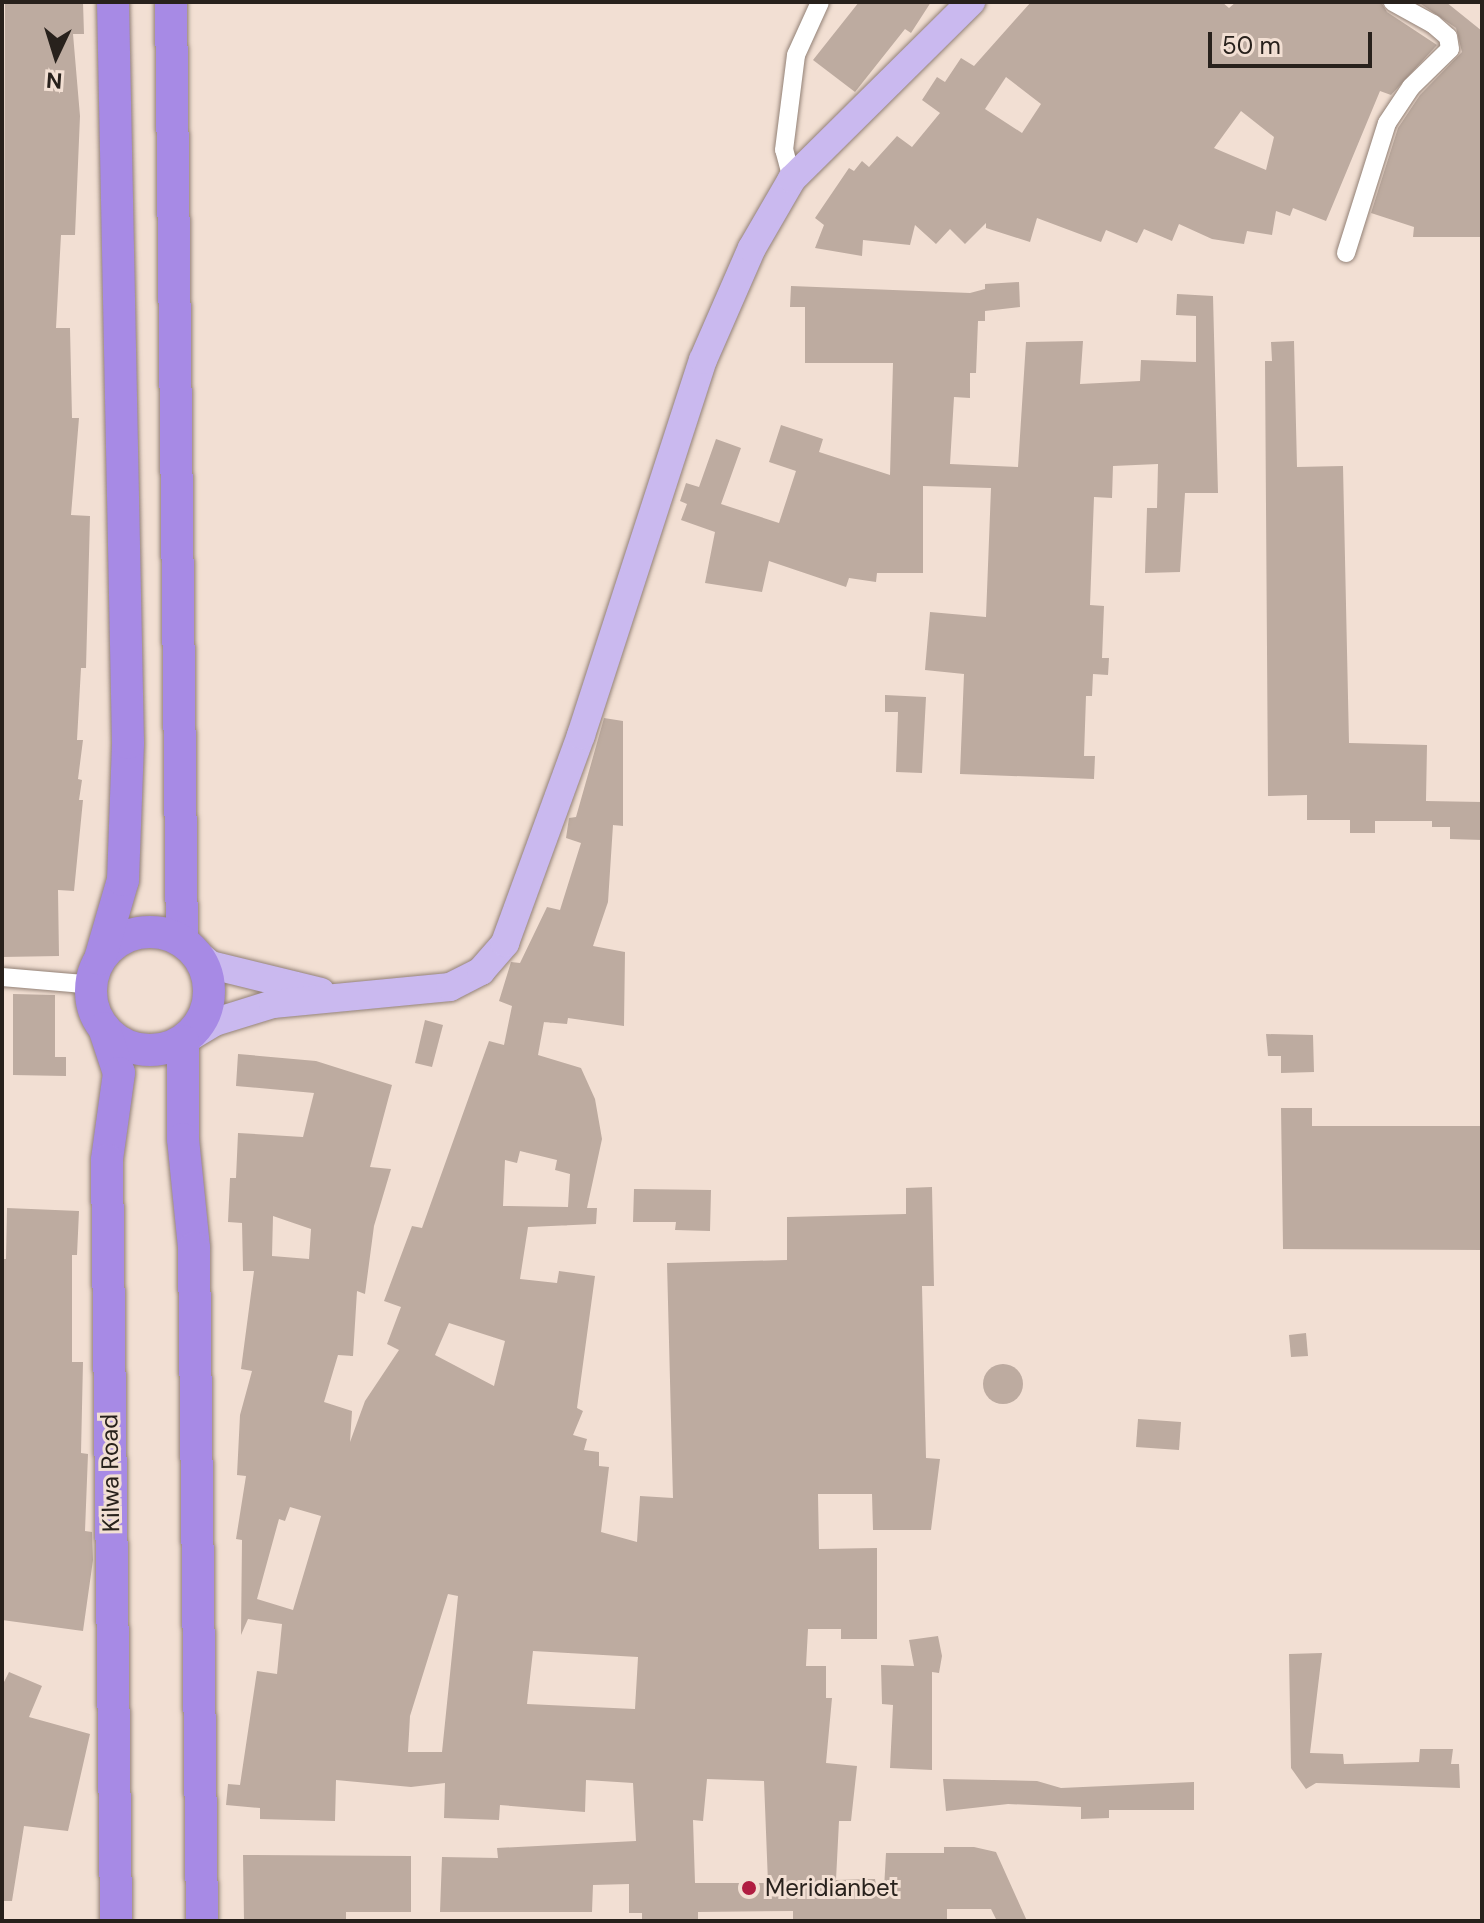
<!DOCTYPE html>
<html>
<head>
<meta charset="utf-8">
<style>
  body { margin:0 }
  #map { position:relative; width:1484px; height:1923px; overflow:hidden; background:#f2dfd3; font-family:"DM Sans",sans-serif }
  div>[style] { position:absolute }
  [style*='--x'] { left:calc(var(--x)*1px); top:calc(var(--y)*1px); width:calc(var(--w)*1px); rotate:calc(var(--a)*1deg) }
  .building>* { inset:0; background:#bdaba0 }
  .round { border-radius:50% }
  .roads { filter:drop-shadow(0 0 2px #928176) drop-shadow(0 0 2px #928176) }
  .street>* { height:18px; margin:-9px; padding:0 9px; transform-origin:9px; border-radius:9px; background:#fff }
  .primary>* { height:28px; margin:-14px; padding:0 14px; transform-origin:14px; border-radius:14px; background:#cab9ef }
  .highway>* { height:32px; margin:-16px; padding:0 16px; transform-origin:16px; border-radius:16px; background:#a78ae5 }
  .highway>.ring { margin:-16px; padding:0; box-sizing:content-box; background:none; border:32px solid #a78ae5; border-radius:50% }
  .dots>* { width:22px; height:22px; translate:-50% -50%; box-sizing:border-box; border:4px solid #f2dfd3; border-radius:50% }
  span { translate:-50% -50%; white-space:nowrap; text-align:center; line-height:1.15; -webkit-text-stroke:6px #f2dfd3; paint-order:stroke }
  .street-label { font-size:24px; color:#28211c }
  .poi-label { font-size:24px; color:#28211c }
  .left { translate:0 -50%; text-align:left }
  .frame { position:absolute; inset:0; border:4px solid #28211c; pointer-events:none }
  .north { position:absolute; left:16px; top:16px; width:80px; height:80px; -webkit-text-stroke:6px #f2dfd3; paint-order:stroke; rotate:184deg; font-size:22px; font-weight:700; line-height:32px; text-align:center; color:#28211c }
  .north::after { content:''; display:block; margin:auto; width:28px; height:36px; background:#28211c; clip-path:polygon(50% 0,100% 100%,50% 72%,0 100%) }
  .scale { position:absolute; left:1208px; top:32px; width:164px; height:36px; box-sizing:border-box; border:4px solid #28211c; border-top:0; padding-left:10px; font-size:24px; line-height:28px; white-space:nowrap; color:#28211c; -webkit-text-stroke:6px #f2dfd3; paint-order:stroke }
</style>
</head>
<body>
<div id="map">
  <div class="building">
    <div style="clip-path:polygon(5px 2px,83px 2px,84px 34px,73px 34px,80px 116px,75px 235px,61px 235px,56px 328px,70px 328px,72px 418px,79px 418px,71px 515px,90px 516px,86px 668px,81px 668px,77px 740px,83px 740px,78px 779px,82px 780px,79px 800px,83px 800px,74px 891px,58px 890px,59px 956px,2px 957px)"></div>
    <div style="clip-path:polygon(859px 2px,931px 2px,911px 33px,905px 29px,855px 92px,813px 60px)"></div>
    <div style="clip-path:polygon(evenodd,1031px 2px,1222px 2px,1229px 8px,1236px 2px,1381px 2px,1387px 12px,1437px 45px,1391px 95px,1380px 91px,1326px 221px,1293px 208px,1290px 216px,1276px 211px,1272px 235px,1247px 231px,1244px 244px,1212px 239px,1179px 224px,1172px 241px,1144px 229px,1137px 243px,1106px 230px,1101px 242px,1037px 218px,1030px 242px,986px 228px,986px 223px,965px 244px,950px 229px,936px 244px,915px 225px,910px 245px,863px 240px,862px 256px,815px 248px,824px 225px,815px 218px,849px 168px,854px 171px,862px 161px,869px 167px,897px 136px,912px 147px,940px 113px,922px 100px,937px 77px,945px 82px,961px 58px,974px 66px,1031px 2px,1006px 77px,1041px 104px,1022px 133px,985px 109px,1006px 77px,1031px 2px,1241px 111px,1274px 137px,1266px 170px,1214px 148px,1241px 111px)"></div>
    <div style="clip-path:polygon(1418px 2px,1446px 2px,1482px 31px,1482px 237px,1413px 237px,1414px 227px,1371px 213px,1398px 128px,1420px 95px,1462px 52px,1456px 28px)"></div>
    <div style="clip-path:polygon(1019px 282px,1020px 307px,985px 311px,985px 321px,978px 321px,976px 373px,970px 373px,970px 398px,954px 397px,950px 464px,1018px 467px,1026px 342px,1083px 341px,1080px 384px,1140px 381px,1141px 360px,1196px 362px,1196px 316px,1176px 315px,1177px 294px,1213px 296px,1218px 493px,1185px 493px,1180px 572px,1145px 573px,1147px 508px,1157px 508px,1158px 464px,1113px 466px,1112px 498px,1094px 497px,1090px 605px,1104px 606px,1102px 658px,1109px 658px,1108px 675px,1093px 674px,1092px 696px,1086px 696px,1084px 756px,1095px 756px,1094px 779px,960px 774px,964px 674px,925px 670px,930px 612px,986px 617px,991px 488px,923px 486px,923px 573px,877px 573px,876px 582px,849px 578px,846px 587px,769px 561px,762px 592px,705px 583px,715px 532px,681px 520px,687px 504px,680px 501px,686px 483px,699px 487px,716px 439px,741px 448px,721px 504px,779px 523px,796px 471px,769px 462px,781px 425px,823px 439px,819px 452px,890px 475px,893px 363px,805px 363px,805px 307px,790px 307px,791px 286px,970px 293px,985px 289px,985px 284px)"></div>
    <div style="clip-path:polygon(1294px 341px,1297px 467px,1343px 466px,1349px 743px,1427px 745px,1426px 801px,1482px 802px,1482px 840px,1450px 839px,1450px 827px,1432px 827px,1432px 821px,1375px 821px,1375px 833px,1350px 833px,1350px 820px,1307px 820px,1307px 795px,1268px 796px,1265px 361px,1272px 361px,1271px 342px)"></div>
    <div style="clip-path:polygon(885px 695px,926px 697px,922px 773px,896px 772px,898px 712px,885px 712px)"></div>
    <div style="clip-path:polygon(evenodd,604px 718px,623px 721px,623px 826px,613px 825px,608px 902px,593px 946px,625px 952px,624px 1026px,568px 1018px,567px 1024px,544px 1022px,538px 1055px,581px 1068px,595px 1099px,602px 1139px,587px 1208px,597px 1208px,596px 1224px,528px 1227px,520px 1279px,557px 1283px,559px 1271px,595px 1276px,577px 1408px,583px 1411px,573px 1435px,587px 1439px,584px 1450px,599px 1452px,599px 1466px,609px 1467px,601px 1532px,637px 1542px,640px 1496px,673px 1498px,667px 1263px,787px 1260px,787px 1217px,906px 1214px,906px 1188px,932px 1187px,934px 1286px,922px 1286px,926px 1458px,940px 1459px,931px 1530px,873px 1530px,872px 1494px,818px 1494px,819px 1549px,877px 1548px,877px 1639px,841px 1639px,841px 1629px,808px 1629px,806px 1666px,826px 1666px,826px 1698px,832px 1698px,826px 1763px,857px 1766px,851px 1821px,839px 1821px,836px 1880px,875px 1879px,877px 1890px,884px 1889px,886px 1853px,944px 1853px,944px 1847px,974px 1847px,996px 1852px,1027px 1921px,997px 1921px,991px 1909px,947px 1909px,947px 1921px,793px 1921px,793px 1911px,698px 1912px,698px 1921px,642px 1921px,642px 1913px,629px 1913px,629px 1884px,593px 1885px,592px 1912px,440px 1912px,442px 1857px,498px 1858px,497px 1848px,636px 1841px,633px 1783px,586px 1780px,585px 1812px,500px 1805px,499px 1820px,444px 1818px,445px 1783px,411px 1787px,336px 1780px,335px 1821px,260px 1819px,260px 1808px,226px 1805px,228px 1784px,240px 1785px,257px 1671px,277px 1674px,282px 1624px,248px 1619px,241px 1635px,242px 1540px,236px 1539px,246px 1476px,237px 1475px,240px 1415px,252px 1371px,241px 1369px,254px 1271px,243px 1271px,242px 1223px,228px 1222px,230px 1178px,236px 1178px,238px 1133px,303px 1137px,314px 1093px,236px 1086px,238px 1054px,316px 1061px,392px 1085px,370px 1167px,391px 1169px,374px 1226px,365px 1294px,357px 1291px,353px 1356px,338px 1355px,324px 1402px,352px 1411px,350px 1442px,365px 1401px,399px 1350px,387px 1344px,401px 1307px,384px 1301px,412px 1226px,422px 1228px,489px 1041px,504px 1045px,512px 1006px,499px 1001px,511px 962px,520px 963px,547px 907px,560px 910px,581px 843px,566px 838px,569px 818px,576px 817px,604px 718px,520px 1151px,557px 1160px,555px 1170px,570px 1174px,568px 1207px,503px 1206px,505px 1160px,517px 1163px,520px 1151px,604px 718px,273px 1216px,311px 1229px,309px 1259px,272px 1256px,273px 1216px,604px 718px,449px 1323px,505px 1341px,494px 1386px,435px 1355px,449px 1323px,604px 718px,290px 1507px,321px 1516px,293px 1610px,257px 1599px,279px 1519px,285px 1521px,290px 1507px,604px 718px,448px 1594px,458px 1596px,442px 1752px,408px 1752px,410px 1716px,448px 1594px,604px 718px,533px 1651px,638px 1657px,635px 1709px,527px 1704px,533px 1651px,604px 718px,707px 1779px,764px 1781px,768px 1883px,695px 1883px,693px 1820px,703px 1821px,707px 1779px)"></div>
    <div style="clip-path:polygon(13px 994px,55px 995px,55px 1057px,66px 1057px,66px 1076px,13px 1075px)"></div>
    <div style="clip-path:polygon(425px 1020px,443px 1025px,432px 1067px,415px 1063px)"></div>
    <div style="clip-path:polygon(1266px 1034px,1313px 1035px,1314px 1072px,1281px 1073px,1281px 1056px,1268px 1056px)"></div>
    <div style="clip-path:polygon(1281px 1108px,1312px 1108px,1312px 1126px,1482px 1126px,1482px 1250px,1283px 1249px)"></div>
    <div style="clip-path:polygon(634px 1189px,711px 1190px,710px 1231px,675px 1230px,676px 1222px,633px 1222px)"></div>
    <div style="clip-path:polygon(7px 1208px,79px 1211px,77px 1255px,72px 1255px,72px 1362px,83px 1362px,81px 1453px,88px 1454px,85px 1531px,92px 1532px,93px 1560px,83px 1631px,2px 1620px,2px 1259px,6px 1259px)"></div>
    <div style="clip-path:polygon(1306px 1333px,1308px 1356px,1291px 1357px,1289px 1335px)"></div>
    <div class="round" style="left:983px;top:1364px;width:40px;height:40px"></div>
    <div style="clip-path:polygon(1138px 1419px,1181px 1422px,1179px 1450px,1136px 1447px)"></div>
    <div style="clip-path:polygon(938px 1636px,942px 1656px,939px 1673px,932px 1672px,932px 1770px,890px 1768px,893px 1705px,882px 1704px,881px 1665px,914px 1666px,909px 1640px)"></div>
    <div style="clip-path:polygon(1322px 1653px,1310px 1753px,1343px 1754px,1344px 1764px,1419px 1762px,1420px 1749px,1453px 1749px,1451px 1764px,1459px 1764px,1460px 1788px,1316px 1783px,1306px 1789px,1291px 1768px,1289px 1654px)"></div>
    <div style="clip-path:polygon(9px 1672px,42px 1686px,29px 1717px,90px 1734px,68px 1831px,24px 1826px,12px 1901px,2px 1901px,2px 1686px)"></div>
    <div style="clip-path:polygon(943px 1779px,1037px 1781px,1061px 1788px,1194px 1782px,1194px 1810px,1109px 1810px,1109px 1818px,1081px 1819px,1081px 1807px,1008px 1804px,946px 1811px)"></div>
    <div style="clip-path:polygon(243px 1855px,411px 1856px,411px 1912px,346px 1912px,346px 1921px,244px 1921px)"></div>
  </div>
  <div class="roads">
    <div class="street">
      <div style="--x:792;--y:179;--w:30;--a:-105"></div>
      <div style="--x:784;--y:150;--w:96;--a:-82.8"></div>
      <div style="--x:796;--y:55;--w:58;--a:-65.6"></div>
      <div style="--x:1346;--y:253;--w:136;--a:-72.5"></div>
      <div style="--x:1387;--y:123;--w:43;--a:-56.3"></div>
      <div style="--x:1411;--y:87;--w:54;--a:-44.3"></div>
      <div style="--x:1450;--y:49;--w:12;--a:-99"></div>
      <div style="--x:1448;--y:37;--w:20;--a:-139"></div>
      <div style="--x:1433;--y:24;--w:46;--a:-151.2"></div>
      <div style="--x:2;--y:977;--w:82;--a:4.9"></div>
      <div style="--x:84;--y:984;--w:13;--a:58"></div>
    </div>
    <div class="primary">
      <div style="--x:182;--y:941;--w:38;--a:40"></div>
      <div style="--x:211;--y:965;--w:113;--a:13.8"></div>
      <div style="--x:183;--y:1041;--w:37;--a:-31"></div>
      <div style="--x:215;--y:1022;--w:61;--a:-17.2"></div>
      <div style="--x:273;--y:1004;--w:178;--a:-5.5"></div>
      <div style="--x:450;--y:987;--w:35;--a:-27"></div>
      <div style="--x:481;--y:971;--w:37;--a:-49"></div>
      <div style="--x:505;--y:943;--w:221;--a:-69.9"></div>
      <div style="--x:581;--y:735;--w:394;--a:-72"></div>
      <div style="--x:703;--y:360;--w:122;--a:-66.4"></div>
      <div style="--x:752;--y:248;--w:80;--a:-59.9"></div>
      <div style="--x:792;--y:179;--w:252;--a:-44.7"></div>
    </div>
    <div class="highway">
      <div style="--x:171;--y:2;--w:939;--a:89.33"></div>
      <div class="ring" style="left:91px;top:932px;width:86px;height:86px"></div>
      <div style="--x:100;--y:959;--w:82;--a:-73.8"></div>
      <div style="--x:123;--y:880;--w:137;--a:-87.9"></div>
      <div style="--x:128;--y:743;--w:741;--a:-91.16"></div>
      <div style="--x:104;--y:1028;--w:47;--a:71.6"></div>
      <div style="--x:119;--y:1073;--w:88;--a:97.9"></div>
      <div style="--x:107;--y:1160;--w:761;--a:89.32"></div>
      <div style="--x:183;--y:1041;--w:98;--a:90"></div>
      <div style="--x:183;--y:1139;--w:110;--a:84.2"></div>
      <div style="--x:194;--y:1248;--w:673;--a:89.32"></div>
    </div>
  </div>
  <div class="dots">
    <div style="left:749px;top:1888px;background:#b01d41"></div>
  </div>
  <div class="street-label">
    <span style="left:110px;top:1473px;rotate:-91deg">Kilwa Road</span>
  </div>
  <div class="poi-label">
    <span class="left" style="left:765px;top:1888px">Meridianbet</span>
  </div>
  <div class="frame"></div>
  <div class="north">N</div>
  <div class="scale">50 m</div>
</div>
</body>
</html>
